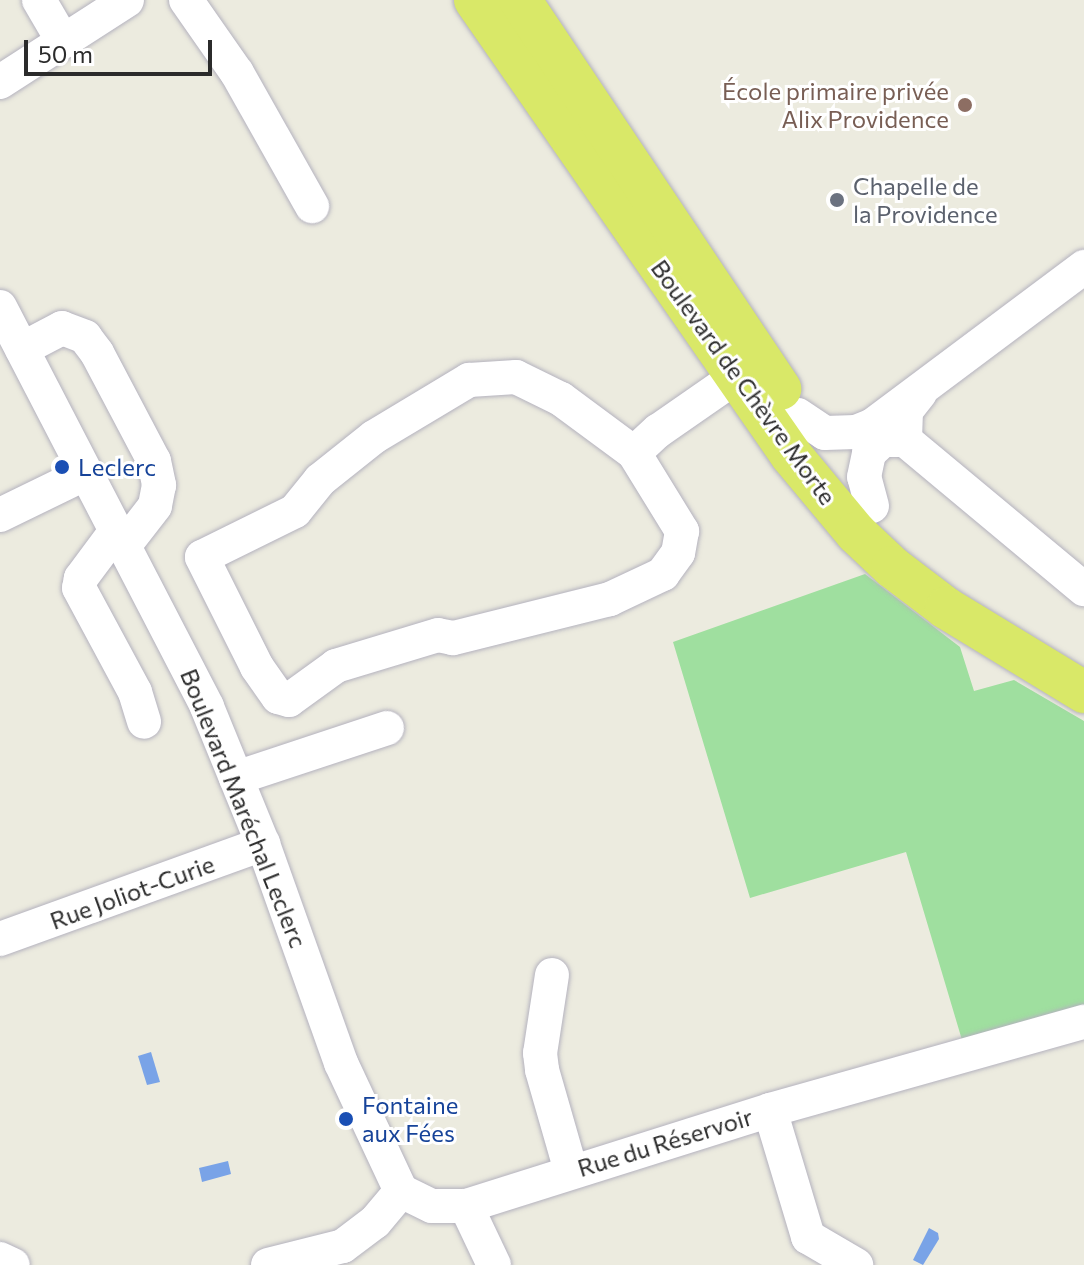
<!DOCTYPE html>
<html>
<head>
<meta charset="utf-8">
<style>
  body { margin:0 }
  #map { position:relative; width:1084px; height:1265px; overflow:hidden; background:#ecebdf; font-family:Commissioner,sans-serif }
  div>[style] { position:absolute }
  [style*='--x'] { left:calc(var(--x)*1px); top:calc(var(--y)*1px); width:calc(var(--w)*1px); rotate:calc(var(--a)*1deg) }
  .green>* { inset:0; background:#9fdf9f }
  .water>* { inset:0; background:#79a3e7 }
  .roads { filter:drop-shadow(0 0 2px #b4b2be) drop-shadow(0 0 2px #b4b2be) }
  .minor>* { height:34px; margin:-17px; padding:0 17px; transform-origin:17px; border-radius:17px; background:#fff }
  .major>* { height:42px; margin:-21px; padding:0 21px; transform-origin:21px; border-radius:21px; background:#d9e868 }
  .dots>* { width:22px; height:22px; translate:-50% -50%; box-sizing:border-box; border:4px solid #fff; border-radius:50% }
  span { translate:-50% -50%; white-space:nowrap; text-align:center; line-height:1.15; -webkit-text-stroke:6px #fff; paint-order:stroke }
  .education-label { font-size:24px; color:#785e54 }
  .right { translate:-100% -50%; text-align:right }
  .worship-label { font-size:24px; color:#5b616d }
  .left { translate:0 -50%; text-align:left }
  .street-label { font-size:24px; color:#2b2b2b }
  .transit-label { font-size:24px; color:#164399 }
  .scale { position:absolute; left:24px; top:40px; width:188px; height:36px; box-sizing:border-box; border:4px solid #2b2b2b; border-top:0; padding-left:10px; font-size:24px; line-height:28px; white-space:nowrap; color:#2b2b2b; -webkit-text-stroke:6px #fff; paint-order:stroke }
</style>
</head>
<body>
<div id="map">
  <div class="green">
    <div style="clip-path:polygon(865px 574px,960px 647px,974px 691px,1014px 680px,1084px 721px,1084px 1005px,962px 1040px,906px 852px,750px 898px,673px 642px)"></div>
  </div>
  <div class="water">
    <div style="clip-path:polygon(151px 1052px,160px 1082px,147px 1085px,138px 1056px)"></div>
    <div style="clip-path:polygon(228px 1161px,231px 1174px,202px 1182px,199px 1168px)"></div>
    <div style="clip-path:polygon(929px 1228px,938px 1233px,939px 1239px,923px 1265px,913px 1260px)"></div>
  </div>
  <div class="roads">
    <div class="minor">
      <div style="--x:39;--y:0;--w:48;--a:59.7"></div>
      <div style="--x:186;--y:0;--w:89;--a:55.1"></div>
      <div style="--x:237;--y:73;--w:153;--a:60.6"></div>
      <div style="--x:0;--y:82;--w:151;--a:-32.8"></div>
      <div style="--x:0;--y:307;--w:450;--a:62.6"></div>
      <div style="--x:207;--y:707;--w:148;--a:67.8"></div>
      <div style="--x:263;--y:844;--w:232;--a:70.4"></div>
      <div style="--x:341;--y:1063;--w:141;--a:64.9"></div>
      <div style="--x:22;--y:349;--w:45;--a:-27.7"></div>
      <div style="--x:62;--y:328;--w:25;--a:21"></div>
      <div style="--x:85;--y:337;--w:20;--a:53"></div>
      <div style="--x:97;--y:353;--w:122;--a:62.2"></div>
      <div style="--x:154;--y:461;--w:25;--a:78"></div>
      <div style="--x:159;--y:485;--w:21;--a:101"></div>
      <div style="--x:155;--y:506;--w:51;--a:127.8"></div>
      <div style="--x:516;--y:377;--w:50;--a:26.1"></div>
      <div style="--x:561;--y:399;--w:91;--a:36.5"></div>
      <div style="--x:634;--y:453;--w:92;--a:58.4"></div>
      <div style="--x:682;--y:531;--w:22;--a:100"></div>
      <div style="--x:678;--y:553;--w:26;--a:126"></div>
      <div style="--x:663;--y:574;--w:59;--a:154.7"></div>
      <div style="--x:610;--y:599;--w:162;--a:166"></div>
      <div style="--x:453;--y:638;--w:15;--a:-169"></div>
      <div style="--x:438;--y:635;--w:107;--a:163.1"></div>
      <div style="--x:336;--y:666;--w:58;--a:144.1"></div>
      <div style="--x:289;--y:700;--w:11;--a:-165"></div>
      <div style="--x:278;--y:697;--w:37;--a:-125"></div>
      <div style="--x:257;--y:667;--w:123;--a:-116.6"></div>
      <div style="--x:202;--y:557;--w:104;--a:-26.3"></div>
      <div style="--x:295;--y:511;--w:40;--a:-51"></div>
      <div style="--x:320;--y:480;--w:69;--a:-38.5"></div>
      <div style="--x:374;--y:437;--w:111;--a:-31"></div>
      <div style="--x:469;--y:380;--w:47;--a:-3.7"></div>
      <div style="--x:920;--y:393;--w:23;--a:128"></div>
      <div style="--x:906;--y:411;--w:29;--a:92"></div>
      <div style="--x:905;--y:440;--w:233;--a:39.8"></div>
      <div style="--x:798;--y:415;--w:32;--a:34"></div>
      <div style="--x:825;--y:433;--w:31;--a:-2"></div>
      <div style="--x:856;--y:432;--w:18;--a:-22"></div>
      <div style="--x:873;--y:425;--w:264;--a:-36.8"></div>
      <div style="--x:634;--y:453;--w:33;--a:-43"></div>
      <div style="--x:658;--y:431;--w:96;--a:-34.8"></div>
      <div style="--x:872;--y:506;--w:30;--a:-105"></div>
      <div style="--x:864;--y:477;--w:25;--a:-78"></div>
      <div style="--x:869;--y:453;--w:19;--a:-43"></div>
      <div style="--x:883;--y:440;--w:22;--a:0"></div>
      <div style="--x:0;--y:515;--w:96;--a:-26"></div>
      <div style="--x:116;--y:531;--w:59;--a:126.7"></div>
      <div style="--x:81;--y:578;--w:10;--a:101"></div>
      <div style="--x:79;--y:588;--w:118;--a:61.7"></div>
      <div style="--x:135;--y:692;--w:31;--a:73"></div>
      <div style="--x:236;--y:778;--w:159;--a:-18.3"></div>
      <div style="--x:0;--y:939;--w:280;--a:-19.9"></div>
      <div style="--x:552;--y:975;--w:79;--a:98.7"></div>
      <div style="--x:540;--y:1053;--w:17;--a:83"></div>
      <div style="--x:542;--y:1070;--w:105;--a:74"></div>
      <div style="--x:770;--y:1110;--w:133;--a:73.3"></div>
      <div style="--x:808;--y:1237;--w:56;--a:30.3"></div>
      <div style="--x:401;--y:1191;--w:34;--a:26"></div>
      <div style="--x:432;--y:1206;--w:34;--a:0"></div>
      <div style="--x:466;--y:1206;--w:319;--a:-17.5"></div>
      <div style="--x:770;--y:1110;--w:326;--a:-15.7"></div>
      <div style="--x:466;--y:1206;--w:65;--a:64.6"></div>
      <div style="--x:0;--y:1259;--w:14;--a:25"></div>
      <div style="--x:268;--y:1265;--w:77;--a:-14.2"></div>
      <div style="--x:343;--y:1246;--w:40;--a:-37"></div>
      <div style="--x:375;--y:1222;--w:40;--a:-50"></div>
    </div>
    <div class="major">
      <div style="--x:475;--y:0;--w:554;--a:55.22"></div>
      <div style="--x:791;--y:455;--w:102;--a:50.2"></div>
      <div style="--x:856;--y:533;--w:50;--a:43.4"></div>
      <div style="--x:892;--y:567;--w:68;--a:37.2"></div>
      <div style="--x:946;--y:608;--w:162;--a:31.3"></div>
      <div style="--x:520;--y:0;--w:468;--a:56.2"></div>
    </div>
  </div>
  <div class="dots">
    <div style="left:965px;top:105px;background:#8d6e63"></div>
    <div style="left:837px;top:200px;background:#6b7280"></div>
    <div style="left:62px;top:467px;background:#1a4fb4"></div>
    <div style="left:346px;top:1119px;background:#1a4fb4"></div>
  </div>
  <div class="education-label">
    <span class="right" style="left:949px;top:105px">École primaire privée<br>Alix Providence</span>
  </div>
  <div class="worship-label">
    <span class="left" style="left:853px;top:200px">Chapelle de<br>la Providence</span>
  </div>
  <div class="street-label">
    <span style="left:744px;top:382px;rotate:54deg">Boulevard de Chèvre Morte</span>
    <span style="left:244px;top:808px;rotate:68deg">Boulevard Maréchal Leclerc</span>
    <span style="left:132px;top:892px;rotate:-20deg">Rue Joliot-Curie</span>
    <span style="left:665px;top:1142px;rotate:-17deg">Rue du Réservoir</span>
  </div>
  <div class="transit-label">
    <span class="left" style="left:78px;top:467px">Leclerc</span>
    <span class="left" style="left:362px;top:1119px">Fontaine<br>aux Fées</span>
  </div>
  <div class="scale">50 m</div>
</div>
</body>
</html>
